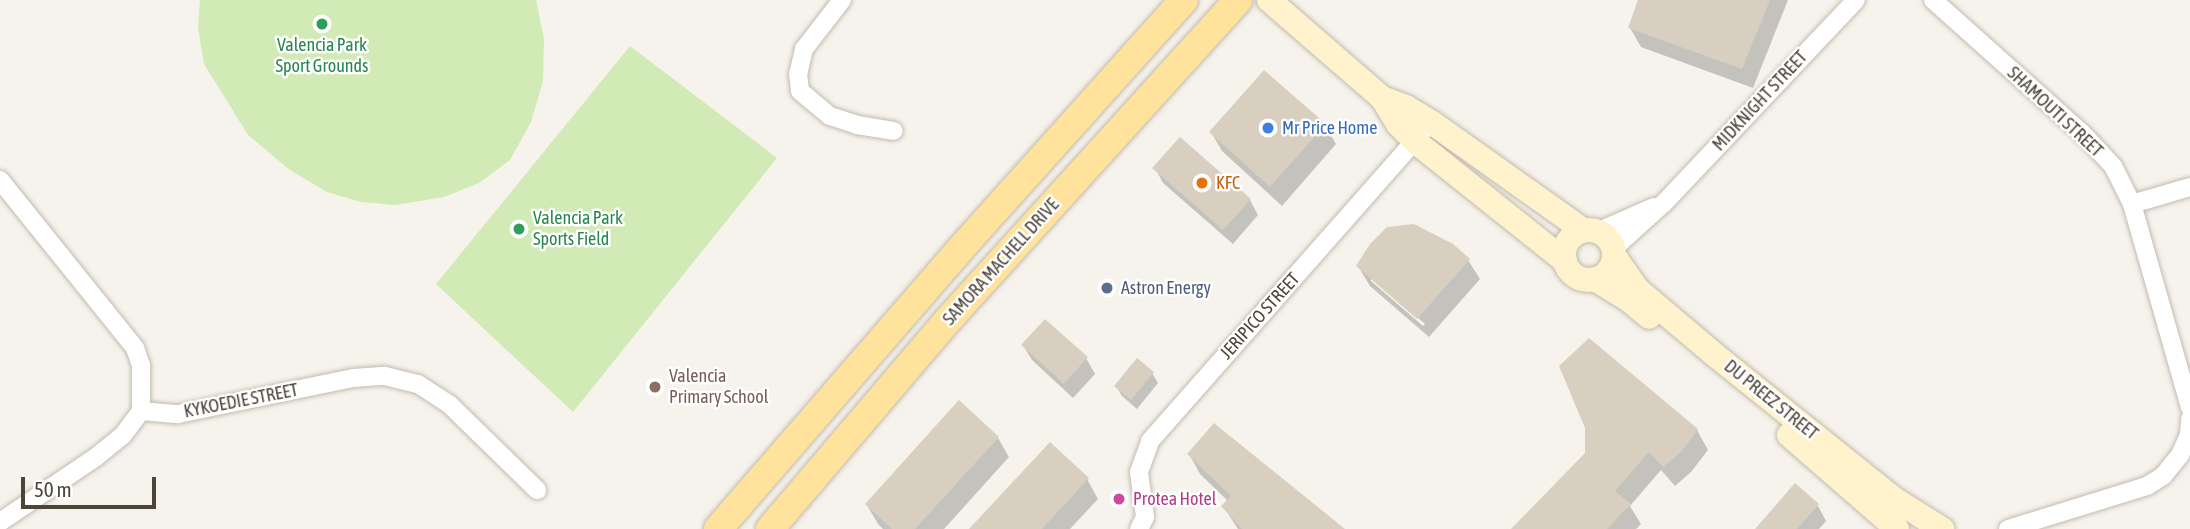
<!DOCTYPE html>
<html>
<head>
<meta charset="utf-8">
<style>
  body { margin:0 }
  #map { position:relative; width:2190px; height:529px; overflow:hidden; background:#f6f3ec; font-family:"Asap Condensed",sans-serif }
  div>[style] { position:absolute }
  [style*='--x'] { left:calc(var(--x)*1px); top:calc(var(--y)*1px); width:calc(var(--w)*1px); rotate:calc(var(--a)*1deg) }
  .green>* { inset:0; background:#d2eab5 }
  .shadow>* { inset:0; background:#0003 }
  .building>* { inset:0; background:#d8cfc1 }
  .roads { filter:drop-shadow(0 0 2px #c2bbae) drop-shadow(0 0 2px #c2bbae) }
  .street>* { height:18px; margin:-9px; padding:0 9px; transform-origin:9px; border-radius:9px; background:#fff }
  .secondary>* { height:24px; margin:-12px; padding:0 12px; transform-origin:12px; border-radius:12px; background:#fff3cd }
  .secondary>.ring { margin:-12px; padding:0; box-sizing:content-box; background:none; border:24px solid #fff3cd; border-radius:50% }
  .primary>* { height:28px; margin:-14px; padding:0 14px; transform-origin:14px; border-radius:14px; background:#ffe39c }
  .dots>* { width:19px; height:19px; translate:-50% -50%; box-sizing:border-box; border:4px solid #fff; border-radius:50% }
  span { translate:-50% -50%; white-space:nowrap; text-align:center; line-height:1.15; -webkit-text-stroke:5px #fff; paint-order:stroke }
  .leisure-label { font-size:18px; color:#27864d }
  .left { translate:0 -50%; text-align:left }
  .street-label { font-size:18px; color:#4b4439 }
  .shop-label { font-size:18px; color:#366cbe }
  .food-label { font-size:18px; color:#c56008 }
  .service-label { font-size:18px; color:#4e5e75 }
  .education-label { font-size:18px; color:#785e54 }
  .hotel-label { font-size:18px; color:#b23c85 }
  .scale { position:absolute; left:21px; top:477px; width:135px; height:32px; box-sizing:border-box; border:4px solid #4b4439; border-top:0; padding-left:9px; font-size:21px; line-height:24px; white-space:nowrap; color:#4b4439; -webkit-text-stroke:5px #fff; paint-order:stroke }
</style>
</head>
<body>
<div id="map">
  <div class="green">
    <div style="clip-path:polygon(200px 0,536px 0,544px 39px,543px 81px,531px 122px,510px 160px,479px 183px,444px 197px,395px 205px,361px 202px,327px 192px,290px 170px,248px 135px,204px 64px,198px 28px)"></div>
    <div style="clip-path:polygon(630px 46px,777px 158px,573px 412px,436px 284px)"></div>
  </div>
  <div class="shadow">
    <div style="clip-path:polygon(1638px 0,1788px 0,1753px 88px,1641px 47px,1630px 28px)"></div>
    <div style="clip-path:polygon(1325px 125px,1336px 144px,1282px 206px,1222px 151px,1211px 132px)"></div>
    <div style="clip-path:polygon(1155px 168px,1250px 200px,1258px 215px,1233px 244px,1163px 183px)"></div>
    <div style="clip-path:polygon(evenodd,1468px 260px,1480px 279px,1429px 337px,1370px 286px,1358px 266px,1468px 260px,1371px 276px,1425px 324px,1423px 326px,1371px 281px,1371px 276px)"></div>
    <div style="clip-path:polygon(1023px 345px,1086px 358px,1095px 374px,1073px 398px,1032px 360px)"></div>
    <div style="clip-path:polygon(1152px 373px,1158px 383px,1137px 409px,1122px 396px,1116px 386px)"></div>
    <div style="clip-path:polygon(1697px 430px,1708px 450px,1691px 472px,1675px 486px,1661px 470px,1630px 506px,1641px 524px,1636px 529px,1514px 529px,1587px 454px)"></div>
    <div style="clip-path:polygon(998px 438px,1009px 457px,944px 529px,883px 529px,878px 524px,867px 505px)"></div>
    <div style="clip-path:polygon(1189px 454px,1342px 529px,1238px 529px,1223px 506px,1228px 501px,1200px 474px)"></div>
    <div style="clip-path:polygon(1087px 479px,1098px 499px,1070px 529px,972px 529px)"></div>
    <div style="clip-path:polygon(1818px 506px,1826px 521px,1819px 529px,1757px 529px)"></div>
  </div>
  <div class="building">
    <div style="clip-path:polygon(1638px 0,1770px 0,1742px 69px,1628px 28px)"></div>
    <div style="clip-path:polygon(1264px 70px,1326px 124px,1270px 187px,1209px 132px)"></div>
    <div style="clip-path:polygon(1180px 137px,1251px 199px,1223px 230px,1152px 168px)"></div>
    <div style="clip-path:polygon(1414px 224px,1453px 244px,1470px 259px,1417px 319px,1356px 266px,1370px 244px,1387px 227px)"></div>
    <div style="clip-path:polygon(1045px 319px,1088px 357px,1064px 384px,1021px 345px)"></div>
    <div style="clip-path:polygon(1589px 338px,1698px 429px,1681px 452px,1663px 467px,1649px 452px,1615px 491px,1631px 504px,1607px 529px,1511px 529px,1585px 453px,1585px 428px,1559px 366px)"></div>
    <div style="clip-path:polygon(1137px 358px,1154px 372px,1131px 400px,1114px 386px)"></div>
    <div style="clip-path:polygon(959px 400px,999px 437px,915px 529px,892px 529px,865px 504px)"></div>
    <div style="clip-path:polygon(1214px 423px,1345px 529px,1242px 529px,1221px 506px,1231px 496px,1187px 454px)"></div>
    <div style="clip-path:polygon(1050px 442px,1089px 478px,1042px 529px,969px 529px)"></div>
    <div style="clip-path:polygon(1795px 483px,1819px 504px,1797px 529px,1755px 529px)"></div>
  </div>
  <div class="roads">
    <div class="street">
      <div style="--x:842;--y:0;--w:62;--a:127.8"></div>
      <div style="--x:804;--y:49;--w:26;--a:103"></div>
      <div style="--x:798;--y:74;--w:17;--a:83"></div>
      <div style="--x:800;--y:91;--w:39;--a:40"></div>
      <div style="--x:830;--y:116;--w:28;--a:18"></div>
      <div style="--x:857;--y:125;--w:37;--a:9"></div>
      <div style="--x:1933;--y:0;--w:200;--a:41.8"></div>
      <div style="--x:2082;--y:133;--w:45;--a:46.8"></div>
      <div style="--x:2113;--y:166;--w:42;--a:63.4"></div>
      <div style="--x:2132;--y:204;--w:212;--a:74.1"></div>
      <div style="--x:0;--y:180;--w:216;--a:51.2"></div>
      <div style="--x:135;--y:348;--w:18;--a:71"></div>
      <div style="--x:141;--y:365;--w:46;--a:90"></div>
      <div style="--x:2132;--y:204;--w:60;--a:-16.3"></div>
      <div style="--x:1599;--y:231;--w:60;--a:-23.6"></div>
      <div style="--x:1614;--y:248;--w:67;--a:-42"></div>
      <div style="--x:1664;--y:203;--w:279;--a:-46.6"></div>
      <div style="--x:141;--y:411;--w:37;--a:5"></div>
      <div style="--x:178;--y:414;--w:179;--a:-11.6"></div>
      <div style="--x:353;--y:378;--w:32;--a:-4"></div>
      <div style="--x:385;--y:376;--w:34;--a:14"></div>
      <div style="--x:418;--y:384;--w:38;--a:33"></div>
      <div style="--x:450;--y:405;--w:122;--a:44.3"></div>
      <div style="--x:0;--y:522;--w:116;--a:-34.1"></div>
      <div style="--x:96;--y:457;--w:35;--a:-39"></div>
      <div style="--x:123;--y:435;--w:30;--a:-53"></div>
      <div style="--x:1139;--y:529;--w:13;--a:-63"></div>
      <div style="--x:1145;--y:517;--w:45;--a:-97.6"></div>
      <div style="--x:1139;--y:472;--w:33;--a:-70"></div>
      <div style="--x:1150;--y:441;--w:411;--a:-48.6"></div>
      <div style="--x:2008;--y:529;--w:145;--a:-17.2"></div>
      <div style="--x:2147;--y:486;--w:19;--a:-32"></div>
      <div style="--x:2163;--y:476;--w:27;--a:-51"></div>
      <div style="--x:2180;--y:455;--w:22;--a:-66"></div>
      <div style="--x:2189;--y:435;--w:16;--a:-86"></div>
    </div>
    <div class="secondary">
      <div style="--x:1269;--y:0;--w:150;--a:40.9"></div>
      <div style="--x:1382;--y:98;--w:31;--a:58"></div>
      <div style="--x:1398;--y:124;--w:25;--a:45"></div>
      <div style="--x:1416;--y:142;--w:191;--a:38.6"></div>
      <div style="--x:1382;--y:98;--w:26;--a:21"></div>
      <div style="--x:1406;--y:107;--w:29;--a:31"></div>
      <div style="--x:1431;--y:122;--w:186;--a:35.4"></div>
      <div class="ring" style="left:1564px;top:230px;width:26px;height:26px"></div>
      <div style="--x:1614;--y:256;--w:42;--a:54.8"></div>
      <div style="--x:1638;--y:290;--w:101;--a:40.2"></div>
      <div style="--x:1715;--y:355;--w:230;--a:38.8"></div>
      <div style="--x:1894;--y:499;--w:57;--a:32"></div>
      <div style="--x:1595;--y:279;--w:40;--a:32"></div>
      <div style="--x:1629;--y:300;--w:26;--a:40"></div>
      <div style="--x:1789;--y:435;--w:143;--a:41"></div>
    </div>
    <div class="primary">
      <div style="--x:718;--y:529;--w:364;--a:-49.1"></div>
      <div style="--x:956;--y:254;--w:341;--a:-48.1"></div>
      <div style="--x:770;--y:529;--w:275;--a:-49.6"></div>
      <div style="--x:948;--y:320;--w:432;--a:-47.8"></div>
    </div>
  </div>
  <div class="dots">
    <div style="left:322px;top:24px;background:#2e9e5b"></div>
    <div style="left:1268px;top:128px;background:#3f7fe0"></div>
    <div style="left:1202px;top:183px;background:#e8710a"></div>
    <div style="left:519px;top:229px;background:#2e9e5b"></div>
    <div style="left:1107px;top:288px;background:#5c6f8a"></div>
    <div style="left:655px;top:387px;background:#8d6e63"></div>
    <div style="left:1119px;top:499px;background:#d1479c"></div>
  </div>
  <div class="leisure-label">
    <span style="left:322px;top:56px">Valencia Park<br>Sport Grounds</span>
    <span class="left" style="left:533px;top:229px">Valencia Park<br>Sports Field</span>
  </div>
  <div class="street-label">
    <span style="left:1760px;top:101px;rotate:-47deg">MIDKNIGHT STREET</span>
    <span style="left:2055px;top:112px;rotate:43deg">SHAMOUTI STREET</span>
    <span style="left:1001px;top:262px;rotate:-48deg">SAMORA MACHELL DRIVE</span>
    <span style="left:1260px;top:316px;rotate:-48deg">JERIPICO STREET</span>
    <span style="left:1771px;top:400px;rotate:39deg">DU PREEZ STREET</span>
    <span style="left:241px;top:401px;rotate:-11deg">KYKOEDIE STREET</span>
  </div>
  <div class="shop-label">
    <span class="left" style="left:1282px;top:128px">Mr Price Home</span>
  </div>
  <div class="food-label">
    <span class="left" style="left:1216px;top:183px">KFC</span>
  </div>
  <div class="service-label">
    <span class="left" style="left:1121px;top:288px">Astron Energy</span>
  </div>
  <div class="education-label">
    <span class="left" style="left:669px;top:387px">Valencia<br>Primary School</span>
  </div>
  <div class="hotel-label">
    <span class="left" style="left:1133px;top:499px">Protea Hotel</span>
  </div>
  <div class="scale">50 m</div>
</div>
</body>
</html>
